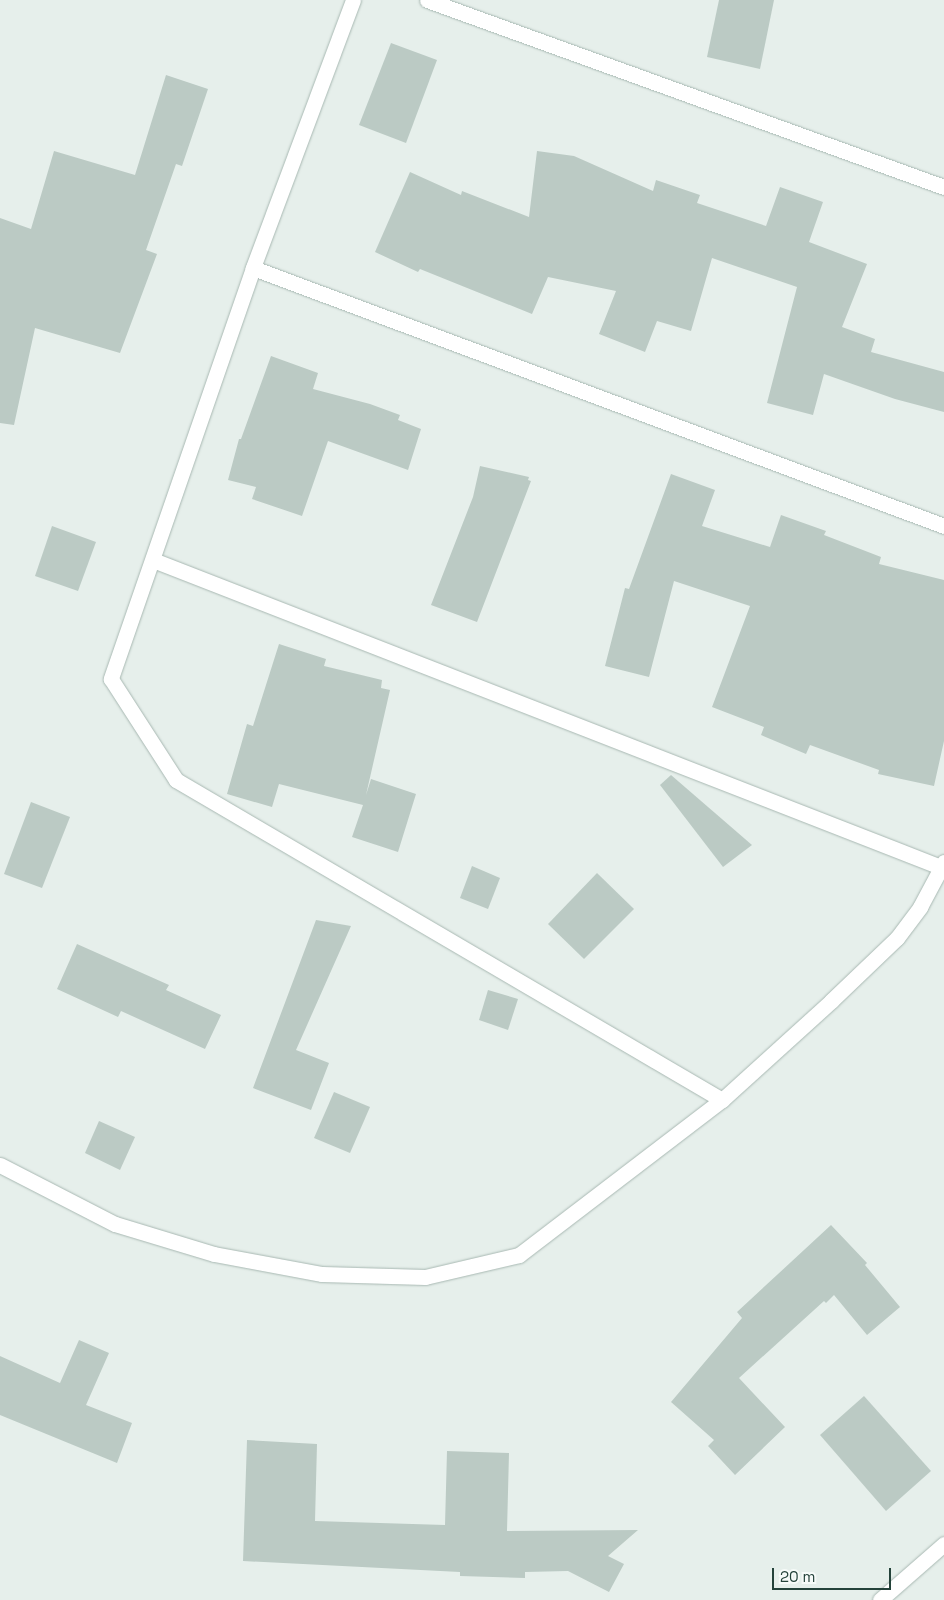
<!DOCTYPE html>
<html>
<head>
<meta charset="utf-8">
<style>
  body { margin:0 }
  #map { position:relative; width:944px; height:1600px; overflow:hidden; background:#e6efeb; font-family:"Space Grotesk",sans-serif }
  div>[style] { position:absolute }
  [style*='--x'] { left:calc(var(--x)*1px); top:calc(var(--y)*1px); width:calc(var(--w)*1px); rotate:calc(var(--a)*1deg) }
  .building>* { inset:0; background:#bbcac4 }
  .roads { filter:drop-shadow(0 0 1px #a8b8b2) drop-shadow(0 0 1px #a8b8b2) }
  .street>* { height:15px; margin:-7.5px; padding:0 7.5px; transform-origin:7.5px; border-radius:7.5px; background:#fff }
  span { translate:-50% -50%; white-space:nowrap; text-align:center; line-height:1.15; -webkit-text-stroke:4.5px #f7fbf9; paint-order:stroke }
  .scale { position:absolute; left:772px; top:1568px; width:119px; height:22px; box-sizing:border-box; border:2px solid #24423a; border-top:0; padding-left:6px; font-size:15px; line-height:18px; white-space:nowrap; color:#24423a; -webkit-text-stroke:4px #f7fbf9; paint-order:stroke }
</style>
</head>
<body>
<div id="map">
  <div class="building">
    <div style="clip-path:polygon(719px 0,774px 0,760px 69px,707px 57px)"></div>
    <div style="clip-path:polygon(391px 43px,437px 60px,406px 143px,359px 125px)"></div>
    <div style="clip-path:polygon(166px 75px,208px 89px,182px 166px,176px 164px,146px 250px,157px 254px,120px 353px,35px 328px,14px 425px,0 423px,0 218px,31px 229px,54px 151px,135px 175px)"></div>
    <div style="clip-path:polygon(537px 151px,574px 156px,653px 191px,656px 180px,700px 195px,697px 203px,766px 226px,780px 187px,823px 202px,809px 242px,867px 264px,842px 327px,875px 339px,871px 352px,944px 372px,944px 412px,895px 399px,824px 374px,813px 415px,767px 403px,797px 287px,712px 258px,691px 331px,657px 321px,645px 352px,599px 334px,616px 291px,548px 277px,532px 314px,420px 269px,418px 272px,375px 252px,410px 172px,461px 195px,462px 191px,529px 217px)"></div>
    <div style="clip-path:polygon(271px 356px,318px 373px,313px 389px,370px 404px,400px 415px,398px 420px,421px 429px,408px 470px,328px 441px,302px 516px,252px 499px,256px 487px,228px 480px,239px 439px,241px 439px)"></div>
    <div style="clip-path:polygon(480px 466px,529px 477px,528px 480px,531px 481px,477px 622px,431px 605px,473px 497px)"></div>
    <div style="clip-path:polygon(671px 474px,715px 490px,702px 526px,770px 547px,781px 515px,826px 531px,824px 535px,881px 557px,879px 564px,944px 580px,944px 741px,934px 786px,878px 774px,879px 770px,810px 745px,806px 754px,761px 735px,764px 727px,712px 707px,750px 606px,674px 581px,649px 677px,605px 666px,625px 588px,629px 589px)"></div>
    <div style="clip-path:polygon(52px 526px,96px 542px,78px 591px,35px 576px)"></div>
    <div style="clip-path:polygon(279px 644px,326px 659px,324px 666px,382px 680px,381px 688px,390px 690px,366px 795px,371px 779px,416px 794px,398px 852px,352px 837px,363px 805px,279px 784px,272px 807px,227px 794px,247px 724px,253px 726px)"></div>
    <div style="clip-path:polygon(671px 775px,752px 845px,723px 867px,660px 785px)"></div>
    <div style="clip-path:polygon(31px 802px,70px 817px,42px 888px,4px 874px)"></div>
    <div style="clip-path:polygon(472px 866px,500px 878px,488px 909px,460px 898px)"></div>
    <div style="clip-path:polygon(597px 873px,634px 909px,584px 959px,548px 924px)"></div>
    <div style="clip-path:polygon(316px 920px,351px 926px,296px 1050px,329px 1063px,311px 1110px,253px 1088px)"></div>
    <div style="clip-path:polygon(77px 944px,169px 985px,166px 990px,221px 1015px,205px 1049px,121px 1011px,118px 1017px,57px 989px)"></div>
    <div style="clip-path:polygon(488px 990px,518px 999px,508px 1030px,479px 1020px)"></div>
    <div style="clip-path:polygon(334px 1092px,370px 1107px,350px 1153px,314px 1138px)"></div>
    <div style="clip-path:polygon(99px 1121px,135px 1137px,120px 1170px,85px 1153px)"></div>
    <div style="clip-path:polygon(831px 1225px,867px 1263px,865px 1265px,900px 1307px,867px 1335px,834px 1295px,826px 1303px,824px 1301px,739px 1378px,785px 1427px,735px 1475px,708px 1446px,714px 1440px,671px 1402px,742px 1318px,737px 1312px)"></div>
    <div style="clip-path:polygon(79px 1340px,109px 1353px,86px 1405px,132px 1423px,117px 1463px,0 1415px,0 1356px,60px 1383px)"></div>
    <div style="clip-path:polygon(864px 1396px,931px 1471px,886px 1511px,820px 1435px)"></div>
    <div style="clip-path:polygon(247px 1440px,317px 1444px,315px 1521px,445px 1525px,447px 1451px,509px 1453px,507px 1531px,638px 1530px,608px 1556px,624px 1564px,609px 1592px,568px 1571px,525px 1572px,525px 1578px,460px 1576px,460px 1572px,243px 1561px)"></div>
  </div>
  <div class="roads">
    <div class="street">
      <div style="--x:353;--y:0;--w:286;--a:110.5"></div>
      <div style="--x:253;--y:268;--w:435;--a:109.1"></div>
      <div style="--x:111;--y:679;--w:120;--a:57.2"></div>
      <div style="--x:176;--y:780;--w:633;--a:30.37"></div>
      <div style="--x:427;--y:0;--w:550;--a:19.89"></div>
      <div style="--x:253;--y:268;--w:738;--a:20.47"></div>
      <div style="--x:153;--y:560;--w:846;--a:21.29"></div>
      <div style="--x:0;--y:1165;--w:129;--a:27.2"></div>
      <div style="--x:115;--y:1224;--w:103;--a:16.9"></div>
      <div style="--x:214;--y:1254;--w:110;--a:10.5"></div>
      <div style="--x:322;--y:1274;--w:103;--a:1.7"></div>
      <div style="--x:425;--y:1277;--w:97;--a:-13.2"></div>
      <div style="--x:519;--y:1255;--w:255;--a:-37.4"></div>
      <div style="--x:722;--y:1100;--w:147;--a:-42.2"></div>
      <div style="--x:831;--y:1001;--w:91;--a:-43.7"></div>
      <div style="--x:897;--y:938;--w:39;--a:-53"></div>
      <div style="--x:920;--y:907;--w:51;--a:-61.9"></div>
      <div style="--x:880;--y:1600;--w:85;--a:-41.2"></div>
    </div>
  </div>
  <div class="scale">20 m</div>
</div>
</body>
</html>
